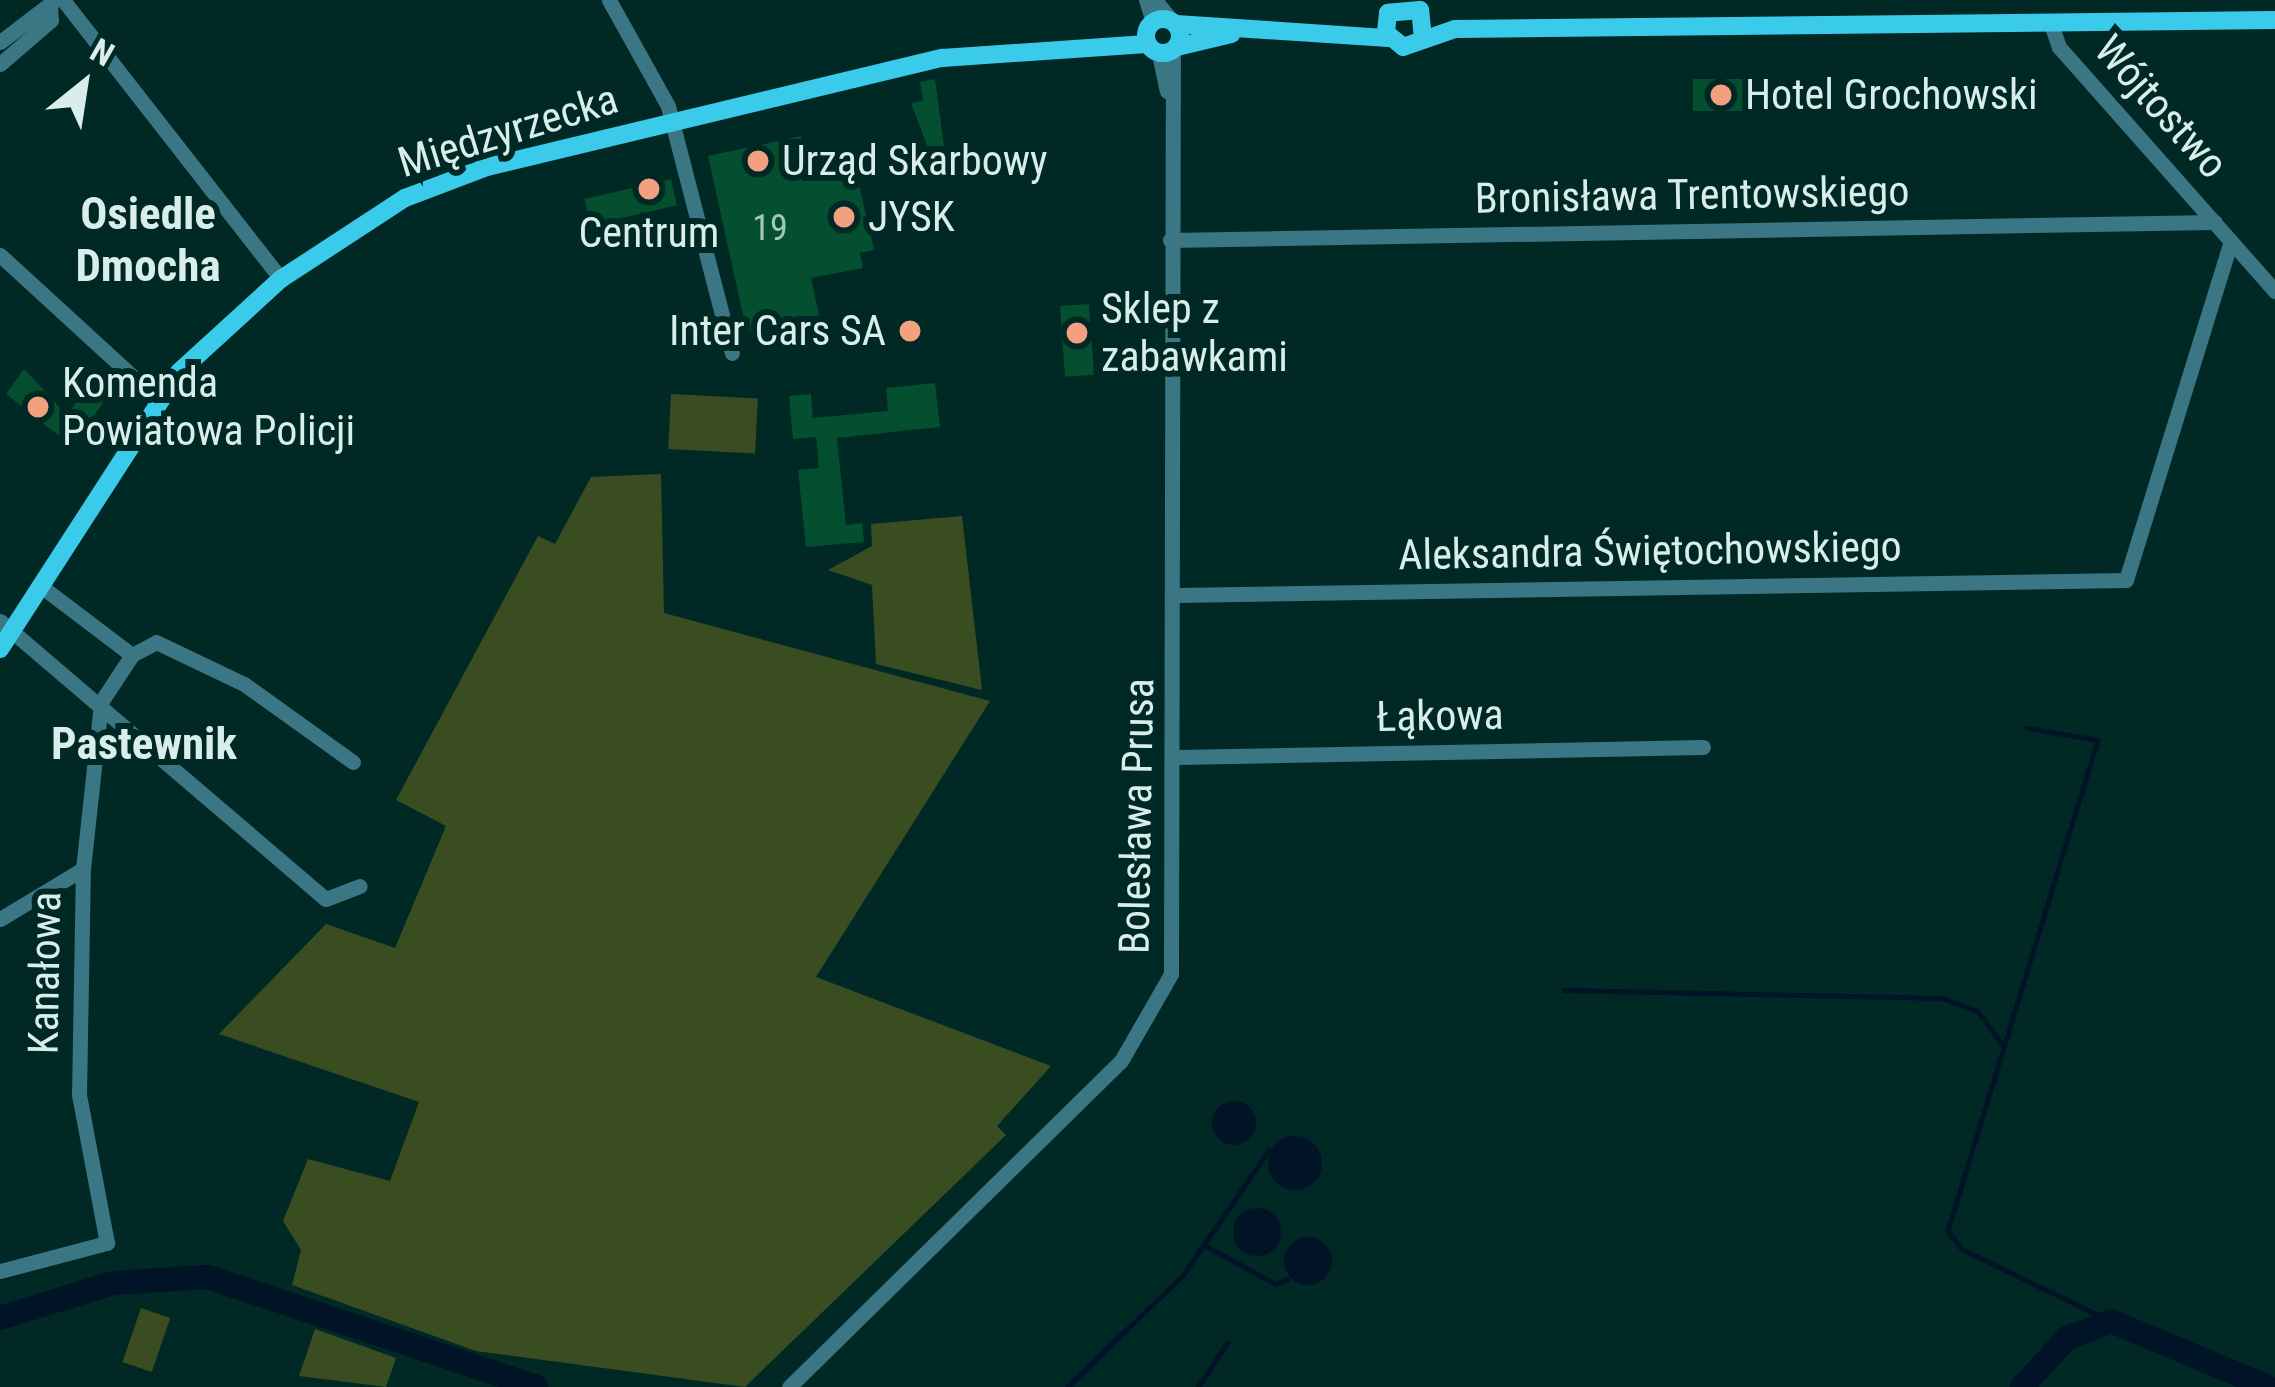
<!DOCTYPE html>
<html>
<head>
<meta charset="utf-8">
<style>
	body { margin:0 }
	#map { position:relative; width:2275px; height:1387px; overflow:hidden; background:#002825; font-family:"Roboto Condensed",sans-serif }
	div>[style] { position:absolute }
	.green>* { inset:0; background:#3a4d21; transform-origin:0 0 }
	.water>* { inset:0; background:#001327 }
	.round { border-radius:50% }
	.stream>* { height:4.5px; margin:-2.25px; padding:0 2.25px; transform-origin:2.25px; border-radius:2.25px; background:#001327 }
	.river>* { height:24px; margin:-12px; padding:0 12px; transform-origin:12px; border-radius:12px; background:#001327 }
	.building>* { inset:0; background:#034f2f; transform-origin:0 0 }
	.minor>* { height:15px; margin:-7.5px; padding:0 7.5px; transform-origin:7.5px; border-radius:7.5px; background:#3a7684 }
	.major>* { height:18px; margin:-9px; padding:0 9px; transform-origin:9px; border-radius:9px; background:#3bcbea }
	.major>.ring { margin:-9px; padding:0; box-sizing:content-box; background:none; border:18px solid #3bcbea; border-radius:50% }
	.dots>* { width:33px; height:33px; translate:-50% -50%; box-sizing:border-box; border:6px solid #002825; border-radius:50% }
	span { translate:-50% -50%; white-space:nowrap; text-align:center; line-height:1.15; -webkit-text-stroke:12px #002825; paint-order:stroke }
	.number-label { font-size:36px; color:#a4c6bc }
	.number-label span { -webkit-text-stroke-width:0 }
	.poi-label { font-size:42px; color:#d9eeeb }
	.left { translate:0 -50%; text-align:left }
	.right { translate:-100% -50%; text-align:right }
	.street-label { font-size:42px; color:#d9eeeb }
	.neighbourhood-label { font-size:45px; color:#d9eeeb; font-weight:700 }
	.north { position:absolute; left:24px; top:24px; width:120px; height:120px; -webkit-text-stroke:9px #002825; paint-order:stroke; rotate:30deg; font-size:33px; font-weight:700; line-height:48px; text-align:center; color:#d9eeeb }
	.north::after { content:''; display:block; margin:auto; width:42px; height:54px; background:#d9eeeb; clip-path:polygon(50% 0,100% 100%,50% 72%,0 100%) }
</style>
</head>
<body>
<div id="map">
	<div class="green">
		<i style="left:671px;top:394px;width:87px;height:55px;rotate:3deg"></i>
		<i style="clip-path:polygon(661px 474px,664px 613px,990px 701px,816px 977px,1051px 1066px,997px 1126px,1006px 1135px,745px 1387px,476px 1351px,292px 1285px,301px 1250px,283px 1221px,308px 1159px,390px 1181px,419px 1102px,219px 1034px,326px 924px,395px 948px,446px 826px,396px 800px,538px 536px,555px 544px,591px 477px)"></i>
		<i style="clip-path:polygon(962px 516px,982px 690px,876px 664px,872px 585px,828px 570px,872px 546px,871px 524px)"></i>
		<i style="left:141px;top:1308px;width:31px;height:57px;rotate:19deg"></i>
		<i style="clip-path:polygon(315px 1329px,396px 1358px,386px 1387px,299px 1376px)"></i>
	</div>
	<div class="water">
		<i class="round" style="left:1212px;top:1101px;width:44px;height:44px"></i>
		<i class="round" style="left:1268px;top:1136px;width:54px;height:54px"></i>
		<i class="round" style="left:1233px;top:1208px;width:48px;height:48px"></i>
		<i class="round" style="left:1284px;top:1237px;width:48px;height:48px"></i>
	</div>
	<div class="stream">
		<i style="left:2027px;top:728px;width:72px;rotate:9.6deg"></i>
		<i style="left:2098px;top:740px;width:513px;rotate:106.99deg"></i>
		<i style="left:1948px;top:1231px;width:23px;rotate:52deg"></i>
		<i style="left:1962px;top:1249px;width:165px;rotate:25.8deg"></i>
		<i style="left:1564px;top:990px;width:378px;rotate:1.2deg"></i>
		<i style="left:1942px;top:998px;width:38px;rotate:20deg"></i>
		<i style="left:1978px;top:1011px;width:42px;rotate:53.7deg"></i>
		<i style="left:1204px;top:1245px;width:82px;rotate:28.4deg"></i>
		<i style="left:1276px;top:1284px;width:12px;rotate:-24deg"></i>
		<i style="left:1067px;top:1387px;width:161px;rotate:-44deg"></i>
		<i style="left:1183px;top:1275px;width:152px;rotate:-55.5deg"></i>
		<i style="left:1198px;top:1387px;width:53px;rotate:-56.6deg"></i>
		<i style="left:2273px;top:1387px;width:5px;rotate:-68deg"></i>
	</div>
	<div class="river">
		<i style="left:0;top:1318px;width:118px;rotate:-17.2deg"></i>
		<i style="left:113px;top:1283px;width:95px;rotate:-3.6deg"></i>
		<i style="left:208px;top:1277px;width:346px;rotate:18.5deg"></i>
		<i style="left:2022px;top:1387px;width:67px;rotate:-47.4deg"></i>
		<i style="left:2067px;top:1338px;width:47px;rotate:-21.1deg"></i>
		<i style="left:2111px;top:1321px;width:170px;rotate:22.8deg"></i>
	</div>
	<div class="building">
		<i style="clip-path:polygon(935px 79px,944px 146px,928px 148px,911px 103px,923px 101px,920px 82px)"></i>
		<i style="left:1748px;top:79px;width:32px;height:55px;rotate:90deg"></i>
		<i style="clip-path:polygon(801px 136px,811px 181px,858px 180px,874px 250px,860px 253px,863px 268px,811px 278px,819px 315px,747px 333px,708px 156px)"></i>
		<i style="left:671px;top:179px;width:27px;height:89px;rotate:77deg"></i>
		<i style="left:1089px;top:304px;width:71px;height:29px;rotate:86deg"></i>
		<i style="clip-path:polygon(24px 369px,67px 415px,93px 379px,111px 392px,72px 446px,6px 394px)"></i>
		<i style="clip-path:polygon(935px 383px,940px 427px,837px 438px,846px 525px,862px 523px,864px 542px,806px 547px,798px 470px,819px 468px,816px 437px,793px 439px,789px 396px,811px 394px,813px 418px,888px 411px,886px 388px)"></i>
	</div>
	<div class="minor">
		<i style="left:63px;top:0;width:354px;rotate:52deg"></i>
		<i style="left:609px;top:0;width:121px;rotate:60.9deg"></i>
		<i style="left:668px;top:106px;width:255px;rotate:75.5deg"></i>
		<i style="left:1146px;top:0;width:23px;rotate:72deg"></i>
		<i style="left:1155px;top:0;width:27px;rotate:51deg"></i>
		<i style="left:2050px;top:21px;width:28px;rotate:71deg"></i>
		<i style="left:2059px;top:47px;width:326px;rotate:48.5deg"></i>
		<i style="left:0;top:42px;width:69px;rotate:-37.4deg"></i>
		<i style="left:1159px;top:54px;width:38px;rotate:78deg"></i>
		<i style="left:0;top:64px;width:67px;rotate:-40.8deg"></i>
		<i style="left:51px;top:20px;width:15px;rotate:-94deg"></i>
		<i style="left:1170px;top:240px;width:1045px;rotate:-0.99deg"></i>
		<i style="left:0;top:255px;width:213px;rotate:42.5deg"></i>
		<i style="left:46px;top:590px;width:108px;rotate:37.1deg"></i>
		<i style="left:1176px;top:595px;width:950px;rotate:-0.9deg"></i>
		<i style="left:2126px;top:580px;width:355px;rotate:-72.8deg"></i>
		<i style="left:0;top:621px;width:428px;rotate:40.5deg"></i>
		<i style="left:326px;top:899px;width:36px;rotate:-21deg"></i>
		<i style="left:1178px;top:757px;width:525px;rotate:-1.09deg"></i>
		<i style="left:0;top:919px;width:97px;rotate:-31.1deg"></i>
		<i style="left:0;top:1271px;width:111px;rotate:-14.7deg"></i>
		<i style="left:107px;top:1243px;width:151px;rotate:-100.7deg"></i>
		<i style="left:79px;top:1095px;width:226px;rotate:-89deg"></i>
		<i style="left:83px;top:869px;width:168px;rotate:-83.8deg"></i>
		<i style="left:101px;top:702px;width:56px;rotate:-56.6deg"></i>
		<i style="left:132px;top:655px;width:27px;rotate:-28deg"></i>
		<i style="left:156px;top:642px;width:98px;rotate:25.5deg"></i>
		<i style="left:244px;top:684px;width:134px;rotate:35.6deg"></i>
		<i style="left:789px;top:1387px;width:465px;rotate:-44.5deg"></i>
		<i style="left:1121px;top:1061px;width:100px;rotate:-60.1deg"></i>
		<i style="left:1171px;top:974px;width:923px;rotate:-89.88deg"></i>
	</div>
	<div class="major">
		<i class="ring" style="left:1146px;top:19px;width:16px;height:16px"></i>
		<i style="left:1176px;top:24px;width:213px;rotate:3.8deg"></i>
		<i style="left:1423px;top:38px;width:28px;rotate:-96deg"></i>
		<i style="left:1420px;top:10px;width:32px;rotate:175deg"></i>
		<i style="left:1388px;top:13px;width:20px;rotate:96deg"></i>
		<i style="left:1386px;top:33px;width:22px;rotate:39deg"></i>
		<i style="left:1403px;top:47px;width:55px;rotate:-19.1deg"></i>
		<i style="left:1455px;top:29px;width:820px;rotate:-0.63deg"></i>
		<i style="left:1177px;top:47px;width:56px;rotate:-13.5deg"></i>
		<i style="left:0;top:649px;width:330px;rotate:-57.1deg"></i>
		<i style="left:179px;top:372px;width:138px;rotate:-42.4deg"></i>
		<i style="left:281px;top:279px;width:148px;rotate:-33.2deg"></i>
		<i style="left:405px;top:198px;width:88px;rotate:-20.7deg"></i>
		<i style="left:487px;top:167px;width:468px;rotate:-13.5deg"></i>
		<i style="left:942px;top:58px;width:205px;rotate:-3.9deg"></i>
	</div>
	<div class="dots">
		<i style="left:1721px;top:95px;background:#f2a080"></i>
		<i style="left:758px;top:161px;background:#f2a080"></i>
		<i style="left:649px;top:189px;background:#f2a080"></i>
		<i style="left:844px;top:217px;background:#f2a080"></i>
		<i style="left:910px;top:331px;background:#f2a080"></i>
		<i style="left:1077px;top:333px;background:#f2a080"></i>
		<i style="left:38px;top:407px;background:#f2a080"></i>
	</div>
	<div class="number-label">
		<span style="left:770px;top:229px">19</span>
	</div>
	<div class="poi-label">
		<span class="left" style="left:1745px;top:95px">Hotel Grochowski</span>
		<span class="left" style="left:782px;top:161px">Urząd Skarbowy</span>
		<span class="left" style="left:868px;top:217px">JYSK</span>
		<span style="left:649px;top:233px">Centrum</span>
		<span class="left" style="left:1101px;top:333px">Sklep z<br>zabawkami</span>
		<span class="right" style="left:886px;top:331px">Inter Cars SA</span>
		<span class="left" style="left:62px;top:407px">Komenda<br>Powiatowa Policji</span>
	</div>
	<div class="street-label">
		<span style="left:2161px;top:107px;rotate:48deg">Wójtostwo</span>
		<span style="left:508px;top:131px;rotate:-17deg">Międzyrzecka</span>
		<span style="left:1692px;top:195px;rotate:-1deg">Bronisława Trentowskiego</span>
		<span style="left:1650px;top:551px;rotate:-1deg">Aleksandra Świętochowskiego</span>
		<span style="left:1440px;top:716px;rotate:-1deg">Łąkowa</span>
		<span style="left:1137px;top:816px;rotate:-89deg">Bolesława Prusa</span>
		<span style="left:45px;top:973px;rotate:-89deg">Kanałowa</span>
	</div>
	<div class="neighbourhood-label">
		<span style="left:148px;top:240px">Osiedle<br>Dmocha</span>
		<span style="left:144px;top:744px">Pastewnik</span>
	</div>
	<div class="north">N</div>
</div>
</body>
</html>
